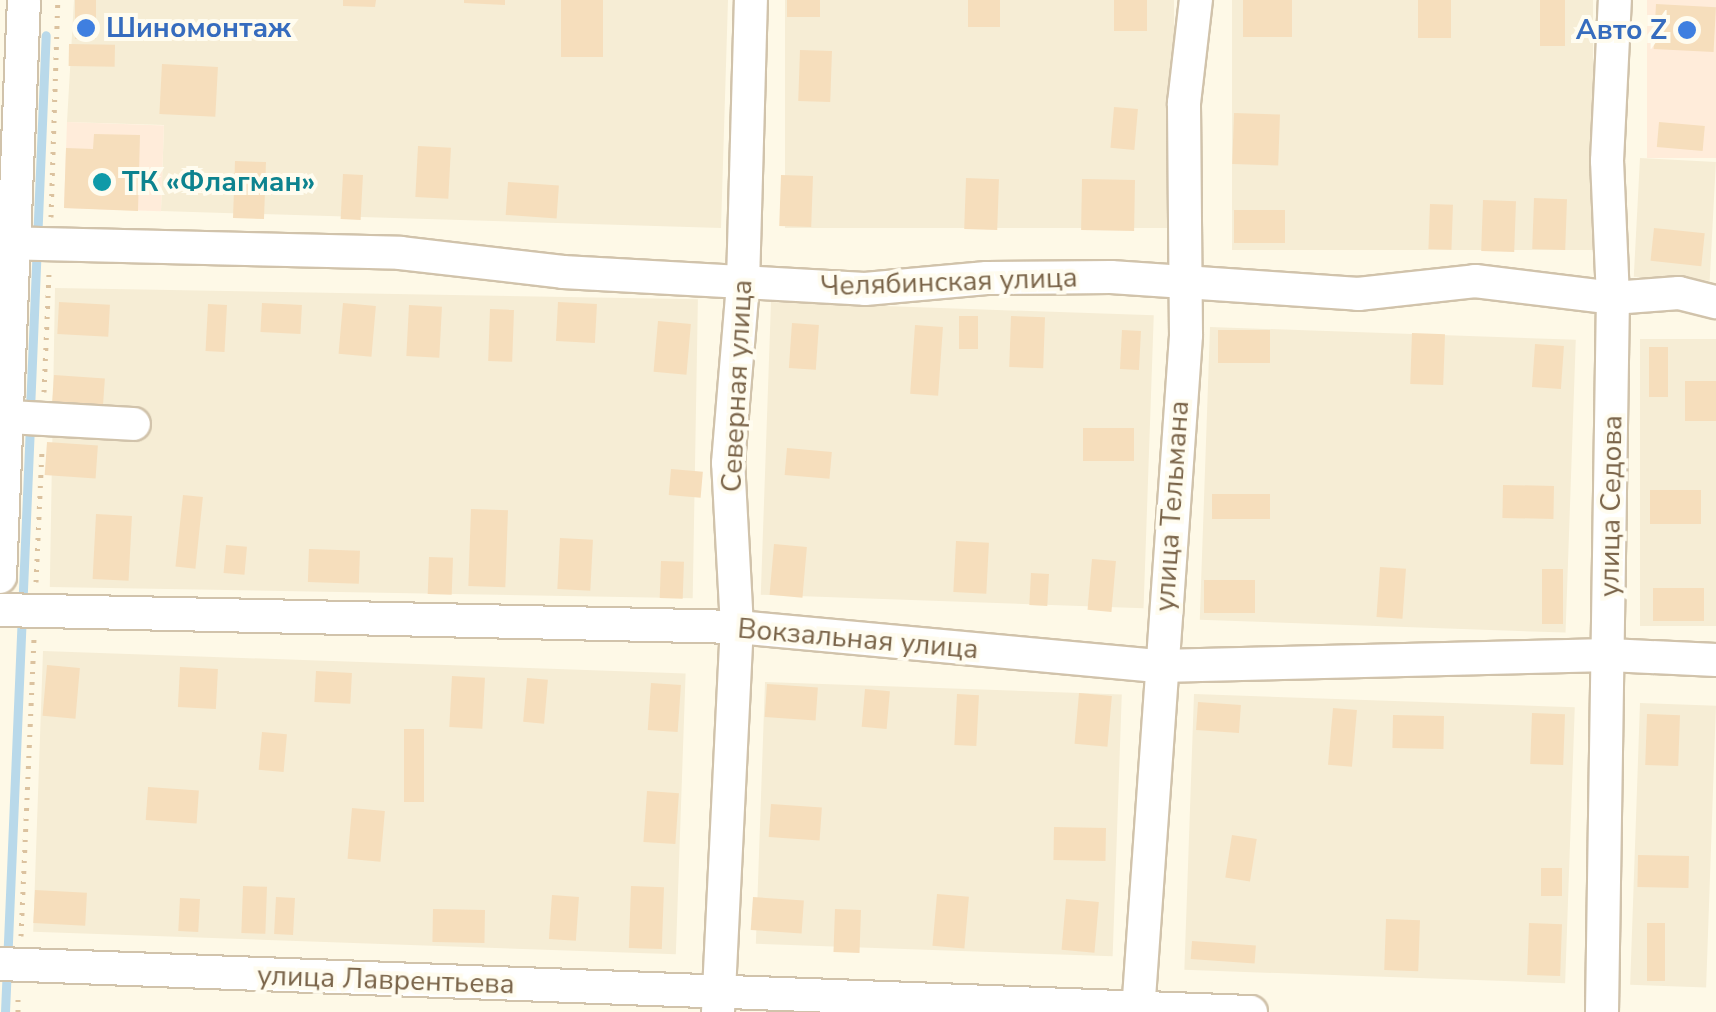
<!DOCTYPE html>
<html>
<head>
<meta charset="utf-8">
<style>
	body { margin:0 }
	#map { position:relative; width:1716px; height:1012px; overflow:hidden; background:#fef9e7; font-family:"Nunito Sans",sans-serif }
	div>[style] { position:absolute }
	.residential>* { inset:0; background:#f6edd5; transform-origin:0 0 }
	.commercial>* { inset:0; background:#ffecda; transform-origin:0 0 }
	.stream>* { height:9px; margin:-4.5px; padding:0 4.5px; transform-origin:4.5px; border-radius:4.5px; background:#b9d9ea }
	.building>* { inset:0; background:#f6debc; transform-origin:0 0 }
	.path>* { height:5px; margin-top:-2.5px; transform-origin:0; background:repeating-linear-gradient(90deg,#dbc29f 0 2.5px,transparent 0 10.5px) }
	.roads { filter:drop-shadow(2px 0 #d1c3ab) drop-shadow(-2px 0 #d1c3ab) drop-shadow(0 2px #d1c3ab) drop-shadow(0 -2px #d1c3ab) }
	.minor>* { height:32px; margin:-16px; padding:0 16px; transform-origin:16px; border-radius:16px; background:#fff }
	.dots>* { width:28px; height:28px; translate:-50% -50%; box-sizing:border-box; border:5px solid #fffcef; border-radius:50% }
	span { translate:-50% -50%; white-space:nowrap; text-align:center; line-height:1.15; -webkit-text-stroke:8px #fffcef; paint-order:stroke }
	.shop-label { font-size:28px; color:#366cbe; font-weight:700 }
	.left { translate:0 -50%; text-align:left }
	.right { translate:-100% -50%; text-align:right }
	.culture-label { font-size:28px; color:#0d838f; font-weight:700 }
	.street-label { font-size:28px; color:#7a6449 }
</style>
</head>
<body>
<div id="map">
	<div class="residential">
		<i style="clip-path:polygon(74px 0,728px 0,721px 228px,161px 211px,164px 125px,67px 122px)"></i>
		<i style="left:785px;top:0;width:389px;height:228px"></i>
		<i style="left:1232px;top:0;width:361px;height:250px"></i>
		<i style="left:1640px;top:158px;width:76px;height:119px;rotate:3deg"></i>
		<i style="left:55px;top:288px;width:643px;height:299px;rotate:1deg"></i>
		<i style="left:771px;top:302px;width:383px;height:293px;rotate:2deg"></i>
		<i style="left:1210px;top:327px;width:366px;height:293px;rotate:2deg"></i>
		<i style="left:1716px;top:339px;width:287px;height:76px;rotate:90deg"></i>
		<i style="left:43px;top:651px;width:643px;height:281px;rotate:2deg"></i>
		<i style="left:765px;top:682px;width:357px;height:262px;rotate:2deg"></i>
		<i style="left:1194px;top:694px;width:381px;height:276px;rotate:2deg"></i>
		<i style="left:1640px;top:703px;width:76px;height:282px;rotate:2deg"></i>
	</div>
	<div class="commercial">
		<i style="left:1647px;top:0;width:69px;height:158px"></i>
		<i style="left:67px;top:122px;width:97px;height:86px;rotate:2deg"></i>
	</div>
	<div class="stream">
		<i style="left:30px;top:410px;width:375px;rotate:-87.6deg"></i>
		<i style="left:5px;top:1012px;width:588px;rotate:-87.56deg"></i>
	</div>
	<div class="building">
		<i style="left:75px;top:0;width:21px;height:39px"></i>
		<i style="clip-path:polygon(343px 0,376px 0,375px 7px,343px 6px)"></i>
		<i style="clip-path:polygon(464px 0,505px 0,505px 5px,464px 3px)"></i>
		<i style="left:561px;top:0;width:42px;height:57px"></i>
		<i style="left:787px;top:0;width:33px;height:17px"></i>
		<i style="left:968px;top:0;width:32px;height:27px"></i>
		<i style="left:1114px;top:0;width:33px;height:31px"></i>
		<i style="left:1243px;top:0;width:49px;height:37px"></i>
		<i style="left:1418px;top:0;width:33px;height:38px"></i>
		<i style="left:1540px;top:0;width:25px;height:46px"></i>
		<i style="left:1656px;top:4px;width:60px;height:45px;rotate:3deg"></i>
		<i style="left:69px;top:44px;width:46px;height:22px;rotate:1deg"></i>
		<i style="left:800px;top:50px;width:32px;height:51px;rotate:2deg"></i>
		<i style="left:162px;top:64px;width:56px;height:50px;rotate:3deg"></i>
		<i style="left:1114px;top:107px;width:24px;height:41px;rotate:5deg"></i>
		<i style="left:1234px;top:113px;width:46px;height:51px;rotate:2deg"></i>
		<i style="left:1659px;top:122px;width:46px;height:25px;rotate:5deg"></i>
		<i style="clip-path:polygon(94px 134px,140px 135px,138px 211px,64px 208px,66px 148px,93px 149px)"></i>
		<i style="left:418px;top:146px;width:33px;height:51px;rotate:3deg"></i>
		<i style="left:235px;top:161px;width:31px;height:57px;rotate:2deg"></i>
		<i style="left:343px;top:174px;width:20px;height:45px;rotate:3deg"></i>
		<i style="left:781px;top:175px;width:32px;height:51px;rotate:2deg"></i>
		<i style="left:966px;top:178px;width:33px;height:51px;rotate:2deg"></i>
		<i style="left:1082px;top:179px;width:53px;height:51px;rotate:1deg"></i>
		<i style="left:508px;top:182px;width:51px;height:33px;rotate:4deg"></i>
		<i style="left:1534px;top:198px;width:33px;height:51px;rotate:2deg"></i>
		<i style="left:1483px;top:200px;width:33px;height:51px;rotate:2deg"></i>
		<i style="left:1430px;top:204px;width:23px;height:45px;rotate:2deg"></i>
		<i style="left:1234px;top:210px;width:51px;height:33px"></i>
		<i style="left:1654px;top:228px;width:51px;height:33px;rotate:6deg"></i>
		<i style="left:59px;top:302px;width:51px;height:32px;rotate:3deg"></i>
		<i style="left:558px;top:302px;width:39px;height:39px;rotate:3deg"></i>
		<i style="left:262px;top:303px;width:40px;height:29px;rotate:3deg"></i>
		<i style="left:343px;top:303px;width:33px;height:51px;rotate:5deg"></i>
		<i style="left:208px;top:304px;width:19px;height:47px;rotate:3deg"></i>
		<i style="left:409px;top:305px;width:33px;height:51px;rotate:3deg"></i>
		<i style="left:490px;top:309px;width:24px;height:52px;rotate:2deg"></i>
		<i style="left:959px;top:316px;width:19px;height:33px"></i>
		<i style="left:1011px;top:316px;width:34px;height:51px;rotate:2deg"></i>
		<i style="left:658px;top:321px;width:33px;height:51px;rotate:5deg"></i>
		<i style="left:792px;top:323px;width:27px;height:45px;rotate:4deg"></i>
		<i style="left:915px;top:325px;width:28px;height:69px;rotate:4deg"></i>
		<i style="left:1122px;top:330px;width:19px;height:39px;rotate:3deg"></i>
		<i style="left:1218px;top:330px;width:52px;height:33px"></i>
		<i style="left:1412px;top:333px;width:33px;height:51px;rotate:2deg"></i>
		<i style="left:1535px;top:344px;width:29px;height:43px;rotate:4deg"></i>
		<i style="left:1649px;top:347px;width:19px;height:50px"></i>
		<i style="left:54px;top:375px;width:51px;height:33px;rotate:4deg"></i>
		<i style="left:1716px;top:381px;width:40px;height:31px;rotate:90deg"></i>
		<i style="left:1083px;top:428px;width:51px;height:33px"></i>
		<i style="left:47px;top:442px;width:51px;height:33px;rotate:4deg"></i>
		<i style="left:787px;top:448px;width:45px;height:27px;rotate:5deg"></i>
		<i style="left:671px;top:469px;width:32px;height:26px;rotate:5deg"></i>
		<i style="left:1503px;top:485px;width:51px;height:33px;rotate:1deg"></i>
		<i style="left:1701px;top:490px;width:34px;height:51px;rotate:90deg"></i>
		<i style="left:1212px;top:494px;width:58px;height:25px"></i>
		<i style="left:183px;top:495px;width:20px;height:72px;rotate:6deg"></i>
		<i style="left:471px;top:509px;width:37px;height:77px;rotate:2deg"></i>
		<i style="left:96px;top:514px;width:36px;height:65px;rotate:3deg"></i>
		<i style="left:560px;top:538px;width:33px;height:51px;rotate:3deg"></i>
		<i style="left:956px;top:541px;width:33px;height:51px;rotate:3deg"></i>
		<i style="left:774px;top:544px;width:33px;height:51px;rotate:5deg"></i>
		<i style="left:226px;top:545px;width:21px;height:28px;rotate:5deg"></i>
		<i style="left:309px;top:549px;width:51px;height:33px;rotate:2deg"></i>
		<i style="left:429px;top:557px;width:24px;height:37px;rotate:2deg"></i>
		<i style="left:1092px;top:559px;width:24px;height:51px;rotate:5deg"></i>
		<i style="left:661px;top:561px;width:23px;height:37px;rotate:2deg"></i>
		<i style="left:1380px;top:567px;width:26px;height:50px;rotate:4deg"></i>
		<i style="left:1542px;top:569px;width:21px;height:55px"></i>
		<i style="left:1031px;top:573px;width:18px;height:32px;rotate:3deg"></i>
		<i style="left:1204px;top:580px;width:51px;height:33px"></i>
		<i style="left:1653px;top:588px;width:51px;height:33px"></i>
		<i style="left:47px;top:665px;width:33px;height:51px;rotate:5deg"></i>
		<i style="left:180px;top:667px;width:38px;height:40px;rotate:3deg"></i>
		<i style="left:316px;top:671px;width:36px;height:31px;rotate:3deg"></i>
		<i style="left:452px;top:676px;width:33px;height:51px;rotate:3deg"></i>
		<i style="left:527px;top:678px;width:21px;height:44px;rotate:5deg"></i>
		<i style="left:651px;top:683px;width:30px;height:47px;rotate:4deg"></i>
		<i style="left:767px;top:684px;width:51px;height:33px;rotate:4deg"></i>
		<i style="left:865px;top:689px;width:25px;height:38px;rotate:5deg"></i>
		<i style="left:1079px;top:693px;width:33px;height:51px;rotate:5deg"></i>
		<i style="left:957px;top:694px;width:22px;height:51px;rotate:3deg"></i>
		<i style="left:1198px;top:702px;width:43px;height:28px;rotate:4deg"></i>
		<i style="left:1333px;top:708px;width:24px;height:57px;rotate:5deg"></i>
		<i style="left:1532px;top:713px;width:33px;height:51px;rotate:2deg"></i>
		<i style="left:1647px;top:714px;width:33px;height:51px;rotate:2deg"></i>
		<i style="left:1393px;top:715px;width:51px;height:33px;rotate:1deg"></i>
		<i style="left:404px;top:729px;width:20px;height:73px"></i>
		<i style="left:262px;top:732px;width:25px;height:38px;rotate:5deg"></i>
		<i style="left:148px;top:787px;width:51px;height:33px;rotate:4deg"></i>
		<i style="left:647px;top:791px;width:32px;height:51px;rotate:4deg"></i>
		<i style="left:771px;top:804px;width:51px;height:33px;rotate:4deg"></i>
		<i style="left:352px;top:808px;width:33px;height:51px;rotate:5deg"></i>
		<i style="left:1054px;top:827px;width:52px;height:33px;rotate:1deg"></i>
		<i style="left:1232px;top:835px;width:25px;height:43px;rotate:9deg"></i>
		<i style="left:1638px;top:855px;width:51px;height:32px;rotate:1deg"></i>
		<i style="left:1541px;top:868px;width:21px;height:28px"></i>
		<i style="left:243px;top:886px;width:24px;height:47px;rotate:2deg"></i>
		<i style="left:631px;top:886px;width:33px;height:62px;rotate:2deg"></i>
		<i style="left:35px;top:890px;width:52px;height:33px;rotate:3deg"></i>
		<i style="left:937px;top:894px;width:32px;height:52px;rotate:5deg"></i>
		<i style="left:552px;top:895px;width:27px;height:44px;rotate:4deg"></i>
		<i style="left:276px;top:897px;width:19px;height:37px;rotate:3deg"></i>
		<i style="left:753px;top:897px;width:51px;height:33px;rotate:4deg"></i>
		<i style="left:180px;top:898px;width:20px;height:33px;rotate:3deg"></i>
		<i style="left:1066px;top:899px;width:33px;height:51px;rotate:5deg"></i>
		<i style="left:433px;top:909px;width:52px;height:33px;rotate:1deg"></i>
		<i style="left:835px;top:909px;width:26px;height:43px;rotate:2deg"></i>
		<i style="left:1386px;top:919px;width:34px;height:51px;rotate:2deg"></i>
		<i style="left:1529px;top:923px;width:33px;height:52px;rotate:2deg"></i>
		<i style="left:1647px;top:923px;width:18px;height:58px"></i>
		<i style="left:1192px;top:941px;width:64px;height:18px;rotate:4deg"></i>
	</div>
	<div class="path">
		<i style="left:51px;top:217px;width:217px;rotate:-88.2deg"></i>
		<i style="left:44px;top:392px;width:119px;rotate:-87.6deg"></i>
		<i style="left:36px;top:582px;width:134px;rotate:-87.4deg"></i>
		<i style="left:21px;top:936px;width:298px;rotate:-87.5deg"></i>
		<i style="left:18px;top:1012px;width:20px;rotate:-90deg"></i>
	</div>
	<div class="roads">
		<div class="minor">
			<i style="left:0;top:243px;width:400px;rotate:1.4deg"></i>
			<i style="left:400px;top:253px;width:164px;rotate:6.6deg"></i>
			<i style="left:563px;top:272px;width:302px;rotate:3.2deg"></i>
			<i style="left:865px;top:289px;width:122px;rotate:-5.2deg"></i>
			<i style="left:987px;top:278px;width:124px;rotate:-0.5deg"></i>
			<i style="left:1111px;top:277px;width:248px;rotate:3.9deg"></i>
			<i style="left:1358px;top:294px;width:118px;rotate:-6.3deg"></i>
			<i style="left:1475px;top:281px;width:139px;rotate:7deg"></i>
			<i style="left:1613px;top:298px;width:66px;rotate:-4.3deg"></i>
			<i style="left:1679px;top:293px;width:38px;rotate:14deg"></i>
			<i style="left:9px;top:417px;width:125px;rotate:3.2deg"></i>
			<i style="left:0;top:577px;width:577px;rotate:-87.62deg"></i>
			<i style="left:0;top:610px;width:737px;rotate:1.32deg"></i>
			<i style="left:737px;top:627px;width:425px;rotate:5.3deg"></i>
			<i style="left:1160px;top:666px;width:449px;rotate:-1.4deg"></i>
			<i style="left:1609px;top:655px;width:107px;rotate:2.7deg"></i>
			<i style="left:0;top:964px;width:1252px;rotate:2.2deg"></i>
			<i style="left:718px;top:1012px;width:385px;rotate:-87.2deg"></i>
			<i style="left:737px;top:627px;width:164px;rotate:-93.1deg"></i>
			<i style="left:728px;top:463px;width:181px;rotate:-85.2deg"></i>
			<i style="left:743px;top:283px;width:283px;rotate:-88.4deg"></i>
			<i style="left:1138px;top:1012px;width:679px;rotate:-85.94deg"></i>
			<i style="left:1186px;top:335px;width:232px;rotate:-90.5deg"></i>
			<i style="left:1184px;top:103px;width:104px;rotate:-83.4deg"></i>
			<i style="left:1602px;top:1012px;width:714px;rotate:-89.12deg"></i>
			<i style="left:1613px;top:298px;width:137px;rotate:-92.5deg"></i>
			<i style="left:1607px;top:161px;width:161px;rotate:-87.2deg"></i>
		</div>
	</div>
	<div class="dots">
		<i style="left:86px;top:28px;background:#3f7fe0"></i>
		<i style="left:1687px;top:30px;background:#3f7fe0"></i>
		<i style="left:102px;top:182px;background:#0f9aa8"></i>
	</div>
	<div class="shop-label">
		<span class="left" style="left:106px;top:28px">Шиномонтаж</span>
		<span class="right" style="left:1667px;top:30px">Авто Z</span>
	</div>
	<div class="culture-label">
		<span class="left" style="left:122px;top:182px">ТК «Флагман»</span>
	</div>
	<div class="street-label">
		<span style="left:949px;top:282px;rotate:-2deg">Челябинская улица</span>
		<span style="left:737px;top:386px;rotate:-87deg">Северная улица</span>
		<span style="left:1172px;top:506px;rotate:-86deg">улица Тельмана</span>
		<span style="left:1611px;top:506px;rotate:-89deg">улица Седова</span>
		<span style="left:858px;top:639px;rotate:5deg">Вокзальная улица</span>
		<span style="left:386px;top:980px;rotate:2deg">улица Лаврентьева</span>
	</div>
</div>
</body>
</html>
